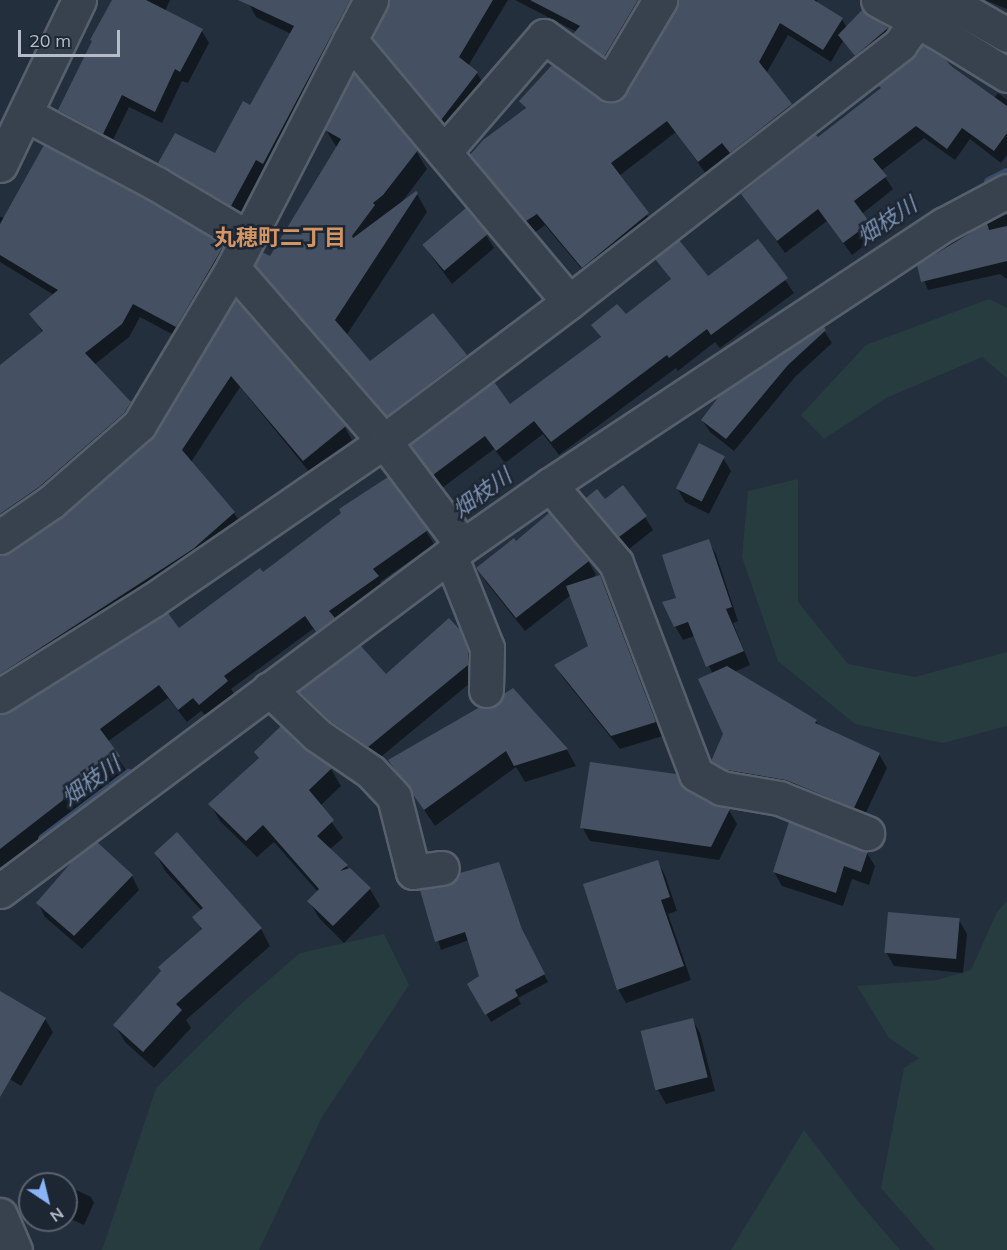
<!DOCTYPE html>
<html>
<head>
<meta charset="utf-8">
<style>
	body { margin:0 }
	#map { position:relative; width:1007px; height:1250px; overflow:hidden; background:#242f3e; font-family:Mulish,"Noto Sans JP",sans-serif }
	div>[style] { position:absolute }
	.green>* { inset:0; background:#263c3f }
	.shadow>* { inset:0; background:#0007 }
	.stream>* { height:10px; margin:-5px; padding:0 5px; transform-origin:5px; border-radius:5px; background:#394c67 }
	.building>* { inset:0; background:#455162; transform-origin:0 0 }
	.roads { filter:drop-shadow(2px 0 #565f6c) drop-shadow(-2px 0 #565f6c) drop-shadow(0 2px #565f6c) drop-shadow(0 -2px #565f6c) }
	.minor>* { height:33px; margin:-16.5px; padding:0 16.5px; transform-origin:16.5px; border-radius:16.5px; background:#38414e }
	span { translate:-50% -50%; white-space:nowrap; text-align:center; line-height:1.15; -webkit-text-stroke:5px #1d2633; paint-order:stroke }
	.water-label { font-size:22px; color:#7c92b1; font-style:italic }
	.neighbourhood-label { font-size:22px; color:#d59563; font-weight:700 }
	.north { position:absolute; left:18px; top:1172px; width:60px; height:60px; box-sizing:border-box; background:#1d2633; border:2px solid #59626f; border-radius:50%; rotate:145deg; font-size:16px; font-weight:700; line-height:24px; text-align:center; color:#b4bcc9 }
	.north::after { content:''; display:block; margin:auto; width:21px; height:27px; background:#8ab4f8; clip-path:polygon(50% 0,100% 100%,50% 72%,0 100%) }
	.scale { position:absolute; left:18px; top:30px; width:102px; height:27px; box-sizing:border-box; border:3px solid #b4bcc9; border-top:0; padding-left:8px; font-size:18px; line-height:21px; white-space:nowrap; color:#b4bcc9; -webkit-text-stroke:4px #1d2633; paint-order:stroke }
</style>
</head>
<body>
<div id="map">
	<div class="green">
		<i style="clip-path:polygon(989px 299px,1007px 308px,1007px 378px,982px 357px,886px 398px,824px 439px,801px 415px,866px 345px)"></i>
		<i style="clip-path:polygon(798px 479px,798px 602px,848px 664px,915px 677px,1007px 652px,1007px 726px,943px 743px,855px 724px,778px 661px,742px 557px,748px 491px)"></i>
		<i style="clip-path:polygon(1007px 901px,1007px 1250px,935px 1250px,881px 1188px,904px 1068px,919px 1058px,889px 1038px,857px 986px,937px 980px,971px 970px,997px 912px)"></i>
		<i style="clip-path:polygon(384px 934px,409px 985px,322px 1117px,259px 1250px,102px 1250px,156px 1088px,241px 1004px,300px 953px)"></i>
		<i style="clip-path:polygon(804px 1130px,858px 1201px,900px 1250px,731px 1250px)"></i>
	</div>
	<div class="shadow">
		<i style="clip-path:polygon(114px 0,170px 0,165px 11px,202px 31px,209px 43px,188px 83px,182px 81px,162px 123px,129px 107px,110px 146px,68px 123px,60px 110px)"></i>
		<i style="clip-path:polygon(251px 0,365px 0,270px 176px,263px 172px,239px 218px,167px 176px,160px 163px,216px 155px,251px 107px,291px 34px,256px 17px,249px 4px)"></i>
		<i style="clip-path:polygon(391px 0,508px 0,468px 66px,477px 73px,484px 85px,449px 131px,382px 51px,374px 38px)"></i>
		<i style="clip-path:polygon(515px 0,655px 0,612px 68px,582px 47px,575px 34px,577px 32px)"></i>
		<i style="clip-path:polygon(680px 0,817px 0,817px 3px,842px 19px,847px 28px,862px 12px,887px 29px,891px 36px,859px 61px,843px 41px,831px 62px,788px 35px,766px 74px,798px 118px,738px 165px,730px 155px,706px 174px,676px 132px,619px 176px,655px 226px,590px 279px,545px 225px,534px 233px,479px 168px,472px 155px,526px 110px,521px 101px,598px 101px,609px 104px,620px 102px,627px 95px,677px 10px)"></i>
		<i style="clip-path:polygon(1007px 0,1007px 9px,985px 0)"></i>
		<i style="clip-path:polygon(950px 67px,994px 98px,998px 93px,1007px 100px,1007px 155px,1001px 163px,970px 139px,955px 160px,924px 138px,881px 171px,893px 189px,862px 214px,877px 236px,852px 255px,827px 221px,785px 253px,743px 194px,818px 139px)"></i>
		<i style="clip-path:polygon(326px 130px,416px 151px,427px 169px,401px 203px,417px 194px,427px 212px,346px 336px,369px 363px,433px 315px,476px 374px,398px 432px,268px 283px,257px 265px,270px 258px,337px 148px)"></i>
		<i style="clip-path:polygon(1005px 215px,1007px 215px,1007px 279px,1000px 274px,928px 290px,918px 266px,955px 241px)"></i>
		<i style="clip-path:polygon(0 217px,222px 246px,230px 260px,183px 340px,140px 317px,129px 337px,94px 365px,130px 403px,138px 416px,0 533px,0 367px,43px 333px,31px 314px,54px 295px,0 262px)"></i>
		<i style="clip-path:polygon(486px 235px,494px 248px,452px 284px,424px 246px)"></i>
		<i style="clip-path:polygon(758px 241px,794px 293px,720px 348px,715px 342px,678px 371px,676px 368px,559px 455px,543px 434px,505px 463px,494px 449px,442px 488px,420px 459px,412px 445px,510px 406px,601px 338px,593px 325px,626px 316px,672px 281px,657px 259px,708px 278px)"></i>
		<i style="clip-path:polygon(236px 302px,344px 426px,352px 440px,311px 474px,240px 387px,191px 462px,234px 513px,242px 526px,0 692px,0 557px,11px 554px,64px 517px,153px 440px)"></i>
		<i style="clip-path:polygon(823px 329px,832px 343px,795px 377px,734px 451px,710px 432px,702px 420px)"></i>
		<i style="clip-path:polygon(723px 458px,731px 471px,709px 514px,685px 502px,677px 488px)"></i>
		<i style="clip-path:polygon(587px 498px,605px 501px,645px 517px,653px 530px,628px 550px,595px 512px)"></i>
		<i style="clip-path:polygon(426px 531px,434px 544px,380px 582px,385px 590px,325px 644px,313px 629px,231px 689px,235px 695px,207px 717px,201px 711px,187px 722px,168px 698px,107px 742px,126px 770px,0 870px,0 716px,178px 630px,262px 574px)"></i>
		<i style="clip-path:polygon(708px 541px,716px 554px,738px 621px,733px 623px,750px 665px,734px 672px,816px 721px,819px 726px,879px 754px,887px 768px,862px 821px,720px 772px,712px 758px,725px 734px,713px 674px,694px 636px,683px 640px,675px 626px,678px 599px)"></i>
		<i style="clip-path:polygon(516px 543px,588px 561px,596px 575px,591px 579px,600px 577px,608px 590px,663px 736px,620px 749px,564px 679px,556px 666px,590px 647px,571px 595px,525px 631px,486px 582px,478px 569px)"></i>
		<i style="clip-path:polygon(458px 631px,475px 667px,475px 679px,377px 760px,338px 734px,308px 705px,301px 692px,386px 676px)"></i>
		<i style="clip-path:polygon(513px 690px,567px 750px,576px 766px,525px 782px,516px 767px,435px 826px,390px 760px,496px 708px)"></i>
		<i style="clip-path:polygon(303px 750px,331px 769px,341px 786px,320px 806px,343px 838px,329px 850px,370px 889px,380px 906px,344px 943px,319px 918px,309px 901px,318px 892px,274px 842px,257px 857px,220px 821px,210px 804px)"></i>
		<i style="clip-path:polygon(686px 791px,712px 806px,729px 810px,737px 824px,719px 860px,590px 841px,582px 827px)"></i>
		<i style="clip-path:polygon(867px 853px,875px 866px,869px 885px,852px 879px,843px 906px,782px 886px,774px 872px)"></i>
		<i style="clip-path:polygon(156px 854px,261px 929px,270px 946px,186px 1020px,191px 1028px,154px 1068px,125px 1042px,115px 1025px,202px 931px,194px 917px,202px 911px,165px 871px)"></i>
		<i style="clip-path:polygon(657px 861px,665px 875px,677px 911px,668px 914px,691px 980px,626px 1003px,618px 989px)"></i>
		<i style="clip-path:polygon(498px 864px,526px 939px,548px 982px,518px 998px,521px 1004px,491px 1022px,469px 984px,481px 977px,469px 940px,441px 950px,422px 891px,446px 888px)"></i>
		<i style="clip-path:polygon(132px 876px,139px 890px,82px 949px,45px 917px,38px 903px)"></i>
		<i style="clip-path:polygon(959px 920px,967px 934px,963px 973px,894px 966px,886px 952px)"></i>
		<i style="clip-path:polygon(0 993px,45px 1019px,53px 1032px,21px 1086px,0 1073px)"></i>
		<i style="clip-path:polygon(692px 1019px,700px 1033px,715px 1091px,666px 1104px,658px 1090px)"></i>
		<i style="clip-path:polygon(66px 1185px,91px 1197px,94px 1203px,84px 1225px,66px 1217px)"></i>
	</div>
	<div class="stream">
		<i style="left:989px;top:182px;width:20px;rotate:-27deg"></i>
		<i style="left:43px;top:839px;width:108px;rotate:-37.1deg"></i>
	</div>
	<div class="building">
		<i style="clip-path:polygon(112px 0,146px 0,203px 29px,180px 72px,175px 69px,155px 112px,122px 95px,103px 134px,58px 110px,92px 41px,90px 40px)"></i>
		<i style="clip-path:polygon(238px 0,350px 0,263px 164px,256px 160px,231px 206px,158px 163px,175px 133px,215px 153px,243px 101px,250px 105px,294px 26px)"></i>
		<i style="clip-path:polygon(390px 0,493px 0,459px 57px,478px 72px,441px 120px,372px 38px)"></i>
		<i style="clip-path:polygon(530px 0,638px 0,604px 57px,573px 34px,580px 26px)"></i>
		<i style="clip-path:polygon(679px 0,814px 0,843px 18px,823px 50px,780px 23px,759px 62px,792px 104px,730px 153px,722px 143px,698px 162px,667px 121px,611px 163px,649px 213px,582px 268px,537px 214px,526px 221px,470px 155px,483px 140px,526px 108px,519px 101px,552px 65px,599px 99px,609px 103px,619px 100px,626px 94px,676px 10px)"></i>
		<i style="clip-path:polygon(862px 10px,888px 28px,855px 56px,838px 35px)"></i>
		<i style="clip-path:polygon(922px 45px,945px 59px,951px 66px,1007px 106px,1007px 133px,994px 151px,962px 128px,947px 149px,916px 126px,873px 159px,887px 176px,854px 201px,870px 223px,843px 243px,818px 209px,777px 241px,741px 194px,815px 134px,818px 137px,881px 88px,878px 85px,912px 59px)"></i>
		<i style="clip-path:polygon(354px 74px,418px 150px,383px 195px,373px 203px,375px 205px,352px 236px,353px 238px,416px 191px,418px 193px,335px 320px,370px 361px,433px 313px,467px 355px,387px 416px,255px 265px,262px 252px,270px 256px,341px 139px,325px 130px)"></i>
		<i style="clip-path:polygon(44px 145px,148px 200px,224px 245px,176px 327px,133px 304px,122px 324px,85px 353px,131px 402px,124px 413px,39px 487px,0 514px,0 365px,43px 331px,29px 314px,58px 290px,0 255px,0 224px)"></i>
		<i style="left:466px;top:208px;width:34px;height:57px;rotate:50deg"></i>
		<i style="clip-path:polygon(987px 223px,989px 230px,1007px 226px,1007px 261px,921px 282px,917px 265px)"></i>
		<i style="clip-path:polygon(758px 239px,788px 278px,711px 335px,707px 329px,669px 358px,667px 355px,551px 442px,534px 421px,496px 451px,485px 436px,433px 475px,410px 445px,490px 385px,495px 383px,510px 404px,601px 337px,591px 325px,617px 304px,626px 314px,671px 279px,655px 259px,679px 240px,708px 276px)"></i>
		<i style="clip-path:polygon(236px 300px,346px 426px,303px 461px,231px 376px,182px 450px,235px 512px,193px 549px,0 674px,0 555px,11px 552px,62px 517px,152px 439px)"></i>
		<i style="clip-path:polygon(824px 327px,826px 330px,788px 365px,726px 439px,701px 420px,720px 395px)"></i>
		<i style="left:699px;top:443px;width:29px;height:51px;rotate:27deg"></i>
		<i style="clip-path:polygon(388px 477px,428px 530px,373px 569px,379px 576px,329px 611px,335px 618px,316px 632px,305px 616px,224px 676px,228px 681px,199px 705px,193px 698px,178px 710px,159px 685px,100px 729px,120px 756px,0 849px,0 715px,10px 712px,168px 613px,179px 628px,260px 568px,263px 572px,341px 513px,339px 509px)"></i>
		<i style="clip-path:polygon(623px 485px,647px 516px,619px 537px,586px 498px,597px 489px,605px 499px)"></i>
		<i style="clip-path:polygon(549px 513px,589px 561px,516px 618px,476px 568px,514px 538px,516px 541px)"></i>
		<i style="clip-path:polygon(709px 539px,732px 607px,726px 609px,744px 651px,706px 667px,688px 622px,674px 627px,662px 602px,676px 598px,662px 555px)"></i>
		<i style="clip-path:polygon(600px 575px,656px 722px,611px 736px,554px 665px,588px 646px,566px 586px)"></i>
		<i style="clip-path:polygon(449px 618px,460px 630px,468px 651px,468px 665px,368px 747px,329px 720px,299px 691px,360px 645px,386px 674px)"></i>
		<i style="clip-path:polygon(727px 666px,817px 720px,815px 723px,880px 753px,854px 808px,786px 780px,727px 770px,711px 761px,723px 734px,698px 679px)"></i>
		<i style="clip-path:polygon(513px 688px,568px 749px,514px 766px,506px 751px,424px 810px,388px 760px,480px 707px,495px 706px,504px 694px)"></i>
		<i style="clip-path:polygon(281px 726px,304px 749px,332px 768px,309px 790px,334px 820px,317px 836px,348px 865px,340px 871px,350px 868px,371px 888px,333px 926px,307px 901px,319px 889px,263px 825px,246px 841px,208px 804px,259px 758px,254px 752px)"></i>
		<i style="clip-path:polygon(590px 762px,676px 774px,687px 790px,712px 805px,730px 809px,711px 847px,580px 828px)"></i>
		<i style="clip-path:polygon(789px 822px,868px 851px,861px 872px,844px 866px,836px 893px,773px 872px)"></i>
		<i style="clip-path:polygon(177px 832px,262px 928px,176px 1004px,182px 1010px,143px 1052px,113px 1025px,161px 971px,158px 967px,202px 929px,192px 917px,203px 908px,154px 853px)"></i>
		<i style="clip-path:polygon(97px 842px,133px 875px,74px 936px,36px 903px,76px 857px)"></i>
		<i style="clip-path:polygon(658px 860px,670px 897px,661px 900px,684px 966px,617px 990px,583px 884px)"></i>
		<i style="clip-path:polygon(499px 862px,522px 929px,545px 974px,515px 990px,518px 996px,485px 1015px,467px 984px,479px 976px,465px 932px,435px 942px,420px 890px,445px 886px,454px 882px,460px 873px)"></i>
		<i style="left:888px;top:912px;width:72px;height:41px;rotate:5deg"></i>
		<i style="clip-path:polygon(0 991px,46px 1018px,0 1097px)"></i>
		<i style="left:693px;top:1018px;width:61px;height:54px;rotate:76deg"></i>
	</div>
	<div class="roads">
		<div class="minor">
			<i style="left:371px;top:0;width:45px;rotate:117.7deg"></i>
			<i style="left:350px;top:40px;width:341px;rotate:50.1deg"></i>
			<i style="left:878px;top:0;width:69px;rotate:28.4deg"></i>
			<i style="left:939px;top:33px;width:80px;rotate:31.7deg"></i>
			<i style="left:946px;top:0;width:70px;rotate:29.8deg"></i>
			<i style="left:350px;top:40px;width:256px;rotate:117.2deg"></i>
			<i style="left:233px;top:268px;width:230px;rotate:48.9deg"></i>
			<i style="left:384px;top:441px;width:131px;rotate:53deg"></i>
			<i style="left:25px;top:114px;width:149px;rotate:27.9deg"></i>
			<i style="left:157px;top:184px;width:106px;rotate:30.7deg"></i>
			<i style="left:444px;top:152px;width:153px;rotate:-49.2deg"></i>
			<i style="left:544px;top:36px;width:82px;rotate:36deg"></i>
			<i style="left:610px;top:84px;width:98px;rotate:-59.2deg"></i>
			<i style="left:0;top:165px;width:183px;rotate:-64.4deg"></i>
			<i style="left:550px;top:485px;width:102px;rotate:49.8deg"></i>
			<i style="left:616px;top:563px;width:226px;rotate:69.2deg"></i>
			<i style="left:696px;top:774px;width:29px;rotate:29deg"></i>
			<i style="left:721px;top:788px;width:59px;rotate:9.8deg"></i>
			<i style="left:779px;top:798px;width:95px;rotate:21.7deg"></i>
			<i style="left:0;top:537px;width:62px;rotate:-34.5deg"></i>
			<i style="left:51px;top:502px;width:117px;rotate:-41.2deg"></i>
			<i style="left:139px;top:425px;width:183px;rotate:-59.1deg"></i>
			<i style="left:450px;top:555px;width:100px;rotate:68.3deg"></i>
			<i style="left:487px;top:648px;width:42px;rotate:91.4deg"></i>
			<i style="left:269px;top:689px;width:66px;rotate:43.8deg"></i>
			<i style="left:317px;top:735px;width:65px;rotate:34.4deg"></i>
			<i style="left:371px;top:772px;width:34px;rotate:47deg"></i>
			<i style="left:394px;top:797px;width:77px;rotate:75.8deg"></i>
			<i style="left:413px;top:872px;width:29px;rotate:-8deg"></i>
			<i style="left:0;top:696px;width:181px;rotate:-32.1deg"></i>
			<i style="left:153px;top:600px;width:280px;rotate:-34.5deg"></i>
			<i style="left:384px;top:441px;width:231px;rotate:-36.9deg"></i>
			<i style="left:569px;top:302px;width:420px;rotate:-37.9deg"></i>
			<i style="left:900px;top:44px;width:54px;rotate:-54deg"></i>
			<i style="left:0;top:891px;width:562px;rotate:-36.75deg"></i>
			<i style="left:450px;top:555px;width:122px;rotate:-35deg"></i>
			<i style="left:550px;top:485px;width:473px;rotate:-33.5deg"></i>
			<i style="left:945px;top:224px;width:70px;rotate:-28deg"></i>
			<i style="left:0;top:1215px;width:38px;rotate:67deg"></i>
		</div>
	</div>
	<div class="water-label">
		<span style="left:887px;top:221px;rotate:-34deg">畑枝川</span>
		<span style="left:482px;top:493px;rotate:-36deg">畑枝川</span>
		<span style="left:91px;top:781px;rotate:-36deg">畑枝川</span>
	</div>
	<div class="neighbourhood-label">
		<span style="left:280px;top:238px">丸穂町二丁目</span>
	</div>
	<div class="north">N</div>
	<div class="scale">20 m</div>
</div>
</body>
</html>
